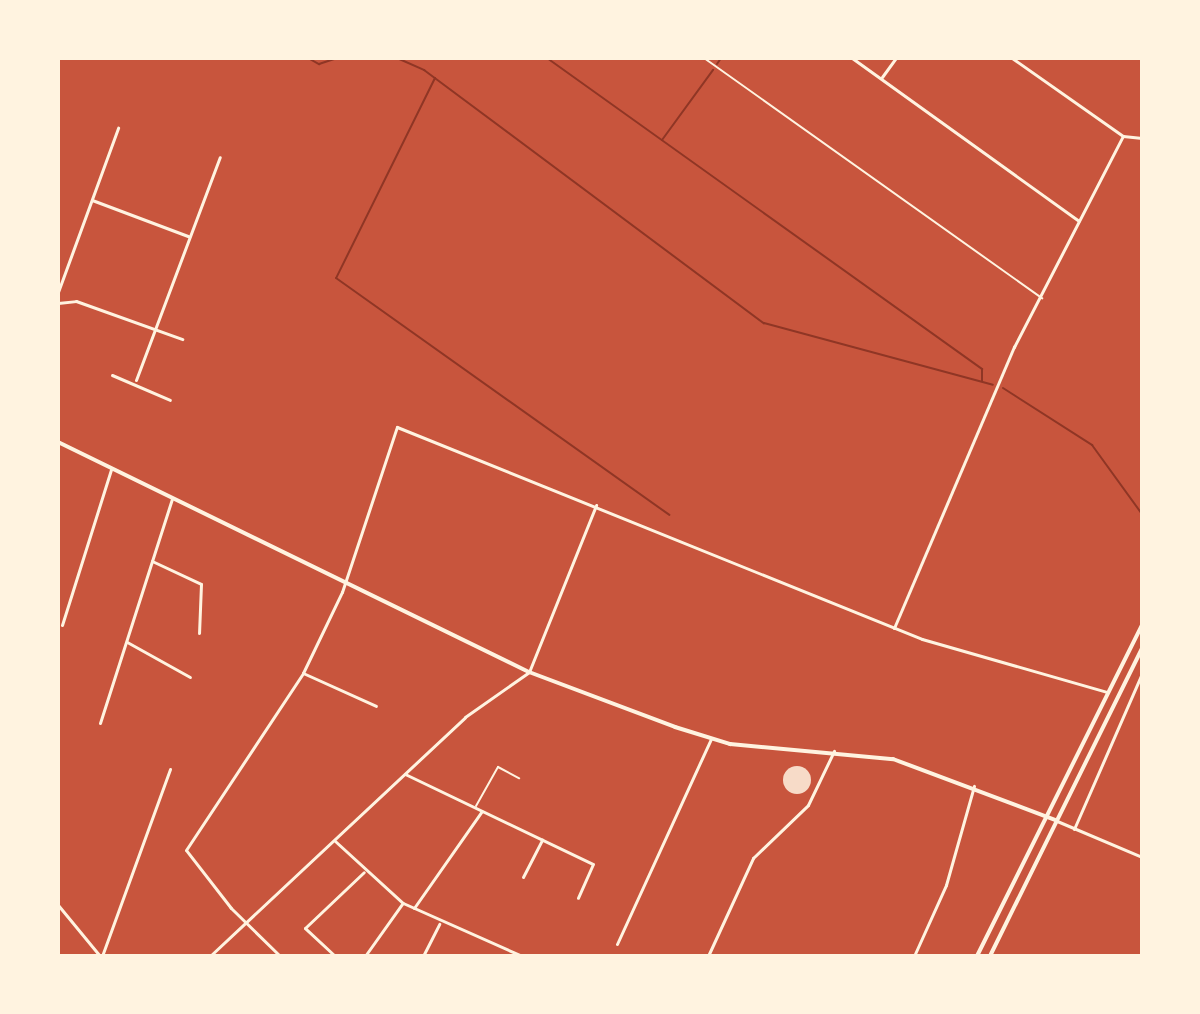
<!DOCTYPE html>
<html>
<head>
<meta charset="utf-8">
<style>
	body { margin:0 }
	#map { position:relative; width:1200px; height:1014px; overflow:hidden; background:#c8553d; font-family:Literata,serif }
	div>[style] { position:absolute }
	.stream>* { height:2px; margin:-1px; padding:0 1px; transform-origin:1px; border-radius:1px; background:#8f3625 }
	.building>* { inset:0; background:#f7dbc8 }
	.round { border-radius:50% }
	.service>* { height:2px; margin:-1px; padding:0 1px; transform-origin:1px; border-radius:1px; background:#fff3e0 }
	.minor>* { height:3px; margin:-1.5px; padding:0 1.5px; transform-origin:1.5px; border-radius:1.5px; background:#fff3e0 }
	.tertiary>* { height:4px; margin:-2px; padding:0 2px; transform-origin:2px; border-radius:2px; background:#fff3e0 }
	.secondary>* { height:4px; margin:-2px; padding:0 2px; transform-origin:2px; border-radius:2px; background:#fff3e0 }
	.rail>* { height:2px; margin:-1px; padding:0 1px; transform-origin:1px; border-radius:1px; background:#e9b49f }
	span { translate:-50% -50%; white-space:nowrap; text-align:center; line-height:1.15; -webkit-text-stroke:7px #fff3e0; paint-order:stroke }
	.frame { position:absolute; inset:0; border:60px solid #fff3e0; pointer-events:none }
</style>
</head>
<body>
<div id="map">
	<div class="stream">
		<i style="left:308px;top:58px;width:13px;rotate:29deg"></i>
		<i style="left:319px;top:64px;width:20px;rotate:-18deg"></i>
		<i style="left:397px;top:58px;width:30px;rotate:24deg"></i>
		<i style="left:424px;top:70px;width:424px;rotate:36.7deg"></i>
		<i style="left:764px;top:323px;width:237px;rotate:15.1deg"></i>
		<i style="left:547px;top:58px;width:535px;rotate:35.56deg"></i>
		<i style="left:982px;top:369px;width:12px;rotate:90deg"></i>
		<i style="left:717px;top:64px;width:7px;rotate:-56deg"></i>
		<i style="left:435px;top:78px;width:223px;rotate:116.3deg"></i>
		<i style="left:336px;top:278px;width:409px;rotate:35.4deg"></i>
		<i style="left:662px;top:140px;width:87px;rotate:-53.9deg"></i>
		<i style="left:1003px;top:388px;width:106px;rotate:32.6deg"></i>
		<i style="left:1092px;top:445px;width:85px;rotate:54.1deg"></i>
	</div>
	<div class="building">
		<i class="round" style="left:783px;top:766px;width:28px;height:28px"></i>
	</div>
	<div class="service">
		<i style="left:704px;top:58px;width:415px;rotate:35.4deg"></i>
		<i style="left:476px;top:806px;width:45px;rotate:-60.6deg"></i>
		<i style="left:498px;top:767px;width:24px;rotate:28deg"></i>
	</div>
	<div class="minor">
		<i style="left:852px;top:58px;width:279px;rotate:35.7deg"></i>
		<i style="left:1012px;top:58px;width:136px;rotate:35.1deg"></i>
		<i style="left:1123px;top:136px;width:19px;rotate:6deg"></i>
		<i style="left:882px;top:77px;width:24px;rotate:-54deg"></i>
		<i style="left:92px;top:200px;width:103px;rotate:20.6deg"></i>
		<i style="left:58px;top:292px;width:175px;rotate:-69.9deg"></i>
		<i style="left:58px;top:303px;width:18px;rotate:-6deg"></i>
		<i style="left:76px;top:301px;width:113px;rotate:19.7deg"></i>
		<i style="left:112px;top:375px;width:63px;rotate:23.3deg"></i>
		<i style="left:136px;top:380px;width:238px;rotate:-69.4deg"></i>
		<i style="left:152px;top:561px;width:54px;rotate:25.1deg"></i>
		<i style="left:201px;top:584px;width:49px;rotate:92.3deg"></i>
		<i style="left:62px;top:625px;width:163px;rotate:-72.5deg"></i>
		<i style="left:894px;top:628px;width:306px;rotate:-66.9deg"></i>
		<i style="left:1014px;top:347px;width:237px;rotate:-62.7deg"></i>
		<i style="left:127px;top:642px;width:72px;rotate:29.1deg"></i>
		<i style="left:303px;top:673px;width:80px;rotate:24.3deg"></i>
		<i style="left:100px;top:723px;width:235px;rotate:-72.2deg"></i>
		<i style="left:405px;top:774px;width:208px;rotate:25.6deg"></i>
		<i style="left:593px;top:864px;width:37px;rotate:114deg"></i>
		<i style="left:1057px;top:821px;width:92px;rotate:23deg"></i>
		<i style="left:1074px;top:829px;width:170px;rotate:-66.4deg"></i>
		<i style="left:335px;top:841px;width:92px;rotate:42.4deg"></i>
		<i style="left:403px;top:903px;width:130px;rotate:24deg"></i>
		<i style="left:523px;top:877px;width:42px;rotate:-62.8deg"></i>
		<i style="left:58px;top:905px;width:66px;rotate:50.5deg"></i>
		<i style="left:414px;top:908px;width:118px;rotate:-55deg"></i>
		<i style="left:617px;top:944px;width:226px;rotate:-65.4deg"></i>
		<i style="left:102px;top:956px;width:199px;rotate:-70deg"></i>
		<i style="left:210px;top:956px;width:349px;rotate:-43.1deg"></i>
		<i style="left:465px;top:717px;width:78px;rotate:-35.1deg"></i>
		<i style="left:529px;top:672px;width:180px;rotate:-68.1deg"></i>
		<i style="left:280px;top:956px;width:69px;rotate:-135.6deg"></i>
		<i style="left:231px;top:908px;width:73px;rotate:-127.8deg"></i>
		<i style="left:186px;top:850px;width:212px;rotate:-56.5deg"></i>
		<i style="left:303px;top:673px;width:90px;rotate:-64.3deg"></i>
		<i style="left:342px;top:592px;width:174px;rotate:-71.6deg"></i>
		<i style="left:397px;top:427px;width:566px;rotate:21.99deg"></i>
		<i style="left:922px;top:639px;width:192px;rotate:16deg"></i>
		<i style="left:335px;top:956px;width:41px;rotate:-137deg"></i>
		<i style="left:305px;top:928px;width:81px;rotate:-43.5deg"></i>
		<i style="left:365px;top:956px;width:64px;rotate:-54.6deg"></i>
		<i style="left:423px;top:956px;width:36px;rotate:-63deg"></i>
		<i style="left:708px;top:956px;width:108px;rotate:-65.3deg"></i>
		<i style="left:753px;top:858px;width:76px;rotate:-43.9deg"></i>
		<i style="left:808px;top:805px;width:60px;rotate:-64.3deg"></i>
		<i style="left:914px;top:956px;width:78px;rotate:-65.7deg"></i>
		<i style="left:946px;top:885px;width:103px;rotate:-74.2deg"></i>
	</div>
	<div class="tertiary">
		<i style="left:58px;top:442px;width:524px;rotate:26.03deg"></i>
		<i style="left:529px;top:672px;width:156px;rotate:20.6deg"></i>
		<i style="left:675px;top:727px;width:58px;rotate:17.2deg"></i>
		<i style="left:730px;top:744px;width:164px;rotate:5.3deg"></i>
		<i style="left:893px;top:759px;width:173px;rotate:20.6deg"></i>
	</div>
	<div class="secondary">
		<i style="left:977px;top:956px;width:370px;rotate:-63.5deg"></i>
		<i style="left:990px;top:956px;width:343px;rotate:-63.7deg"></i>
	</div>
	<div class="rail">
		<i style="left:1142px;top:407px;width:60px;rotate:90deg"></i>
	</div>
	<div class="frame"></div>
</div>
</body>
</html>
